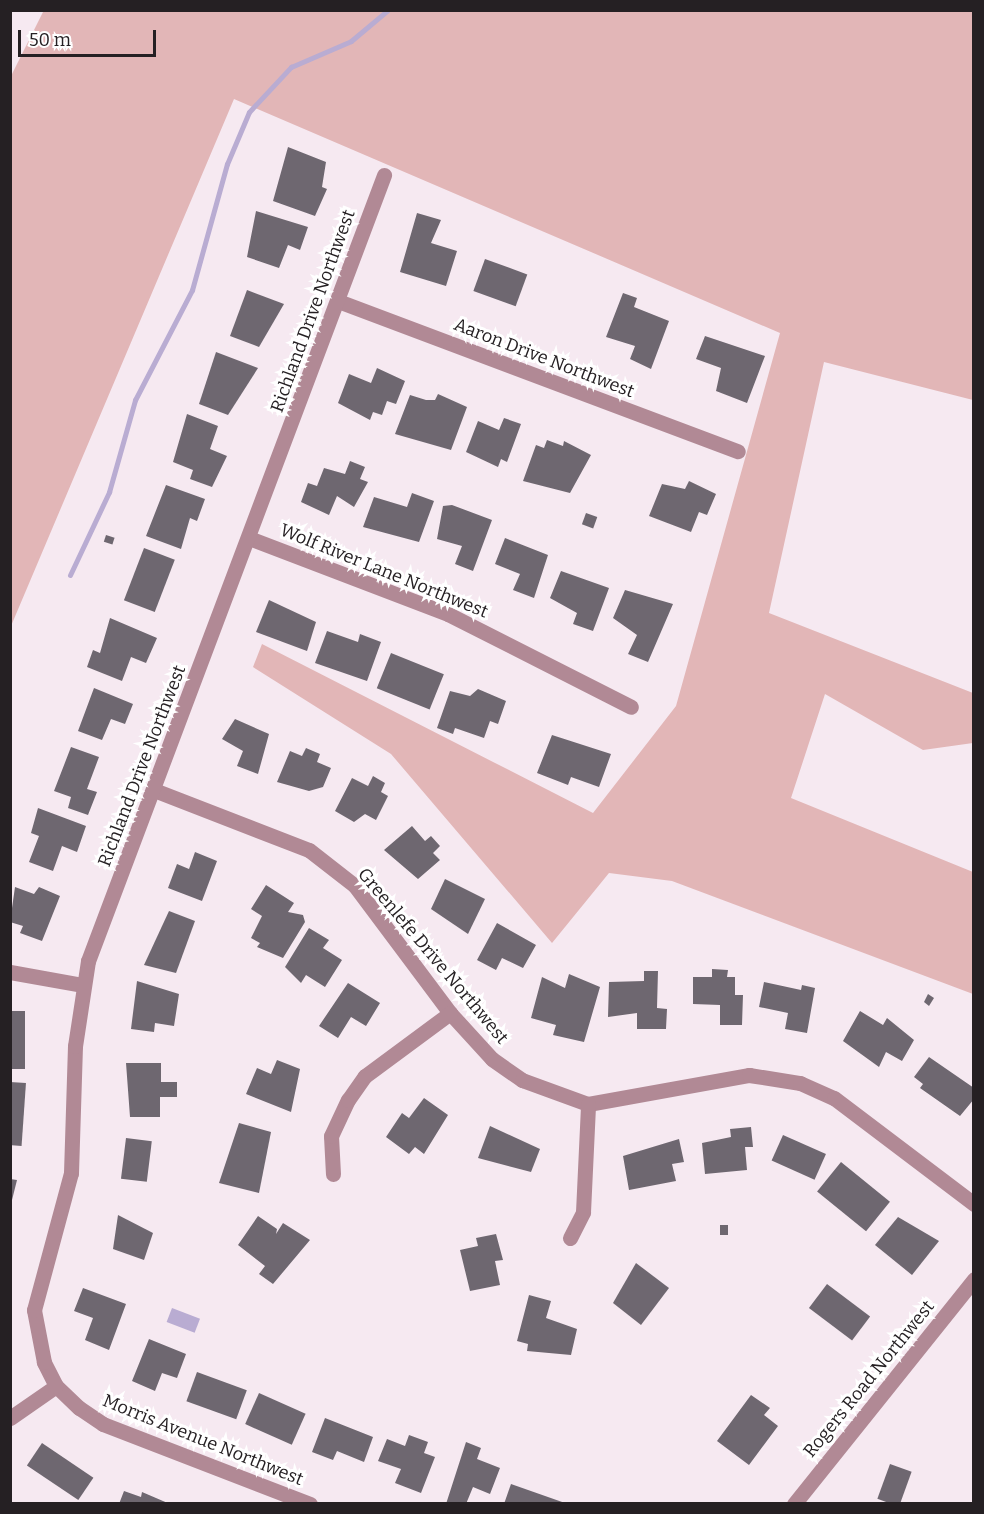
<!DOCTYPE html>
<html>
<head>
<meta charset="utf-8">
<style>
	body { margin:0 }
	#map { position:relative; width:984px; height:1514px; overflow:hidden; background:#f6e9f1; font-family:Bitter,serif }
	div>[style] { position:absolute }
	.green>* { inset:0; background:#e2b6b7 }
	.water>* { inset:0; background:#b9acd2; transform-origin:0 0 }
	.stream>* { height:5px; margin:-2.5px; padding:0 2.5px; transform-origin:2.5px; border-radius:2.5px; background:#b9acd2 }
	.building>* { inset:0; background:#6e6770; transform-origin:0 0 }
	.minor>* { height:15px; margin:-7.5px; padding:0 7.5px; transform-origin:7.5px; border-radius:7.5px; background:#b18995 }
	.tertiary>* { height:15px; margin:-7.5px; padding:0 7.5px; transform-origin:7.5px; border-radius:7.5px; background:#b18995 }
	span { translate:-50% -50%; white-space:nowrap; text-align:center; line-height:1.15; -webkit-text-stroke:6px #fff; paint-order:stroke }
	.street-label { font-size:18px; color:#252023 }
	.frame { position:absolute; inset:0; border:12px solid #252023; pointer-events:none }
	.scale { position:absolute; left:18px; top:30px; width:138px; height:27px; box-sizing:border-box; border:3px solid #252023; border-top:0; padding-left:8px; font-size:18px; line-height:21px; white-space:nowrap; color:#252023; -webkit-text-stroke:4px #fff; paint-order:stroke }
</style>
</head>
<body>
<div id="map">
	<div class="green">
		<i style="clip-path:polygon(44px 10px,973px 11px,973px 400px,824px 362px,769px 613px,973px 693px,973px 743px,923px 750px,825px 694px,791px 798px,973px 872px,973px 994px,672px 881px,609px 873px,552px 943px,391px 754px,253px 667px,262px 644px,593px 813px,676px 706px,780px 333px,234px 99px,11px 626px,11px 76px)"></i>
	</div>
	<div class="water">
		<i style="left:172px;top:1308px;width:30px;height:15px;rotate:21deg"></i>
	</div>
	<div class="stream">
		<i style="left:70px;top:575px;width:92px;rotate:-64.8deg"></i>
		<i style="left:109px;top:492px;width:96px;rotate:-74.2deg"></i>
		<i style="left:135px;top:400px;width:124px;rotate:-62.6deg"></i>
		<i style="left:192px;top:290px;width:131px;rotate:-74.5deg"></i>
		<i style="left:227px;top:164px;width:56px;rotate:-67.1deg"></i>
		<i style="left:249px;top:112px;width:62px;rotate:-47deg"></i>
		<i style="left:291px;top:67px;width:65px;rotate:-23.4deg"></i>
		<i style="left:351px;top:41px;width:48px;rotate:-40deg"></i>
	</div>
	<div class="building">
		<i style="clip-path:polygon(288px 147px,326px 162px,322px 187px,327px 189px,315px 216px,273px 201px)"></i>
		<i style="clip-path:polygon(256px 211px,308px 227px,300px 250px,288px 245px,279px 268px,247px 257px)"></i>
		<i style="clip-path:polygon(417px 213px,441px 220px,431px 243px,457px 251px,446px 286px,400px 272px)"></i>
		<i style="left:485px;top:259px;width:45px;height:34px;rotate:20deg"></i>
		<i style="clip-path:polygon(247px 290px,284px 304px,259px 347px,230px 336px)"></i>
		<i style="clip-path:polygon(623px 293px,637px 298px,634px 307px,669px 321px,651px 369px,630px 359px,635px 346px,606px 337px)"></i>
		<i style="clip-path:polygon(705px 336px,765px 356px,747px 403px,716px 391px,721px 368px,696px 359px)"></i>
		<i style="clip-path:polygon(216px 352px,258px 368px,228px 415px,199px 404px)"></i>
		<i style="clip-path:polygon(377px 368px,405px 381px,396px 404px,387px 401px,382px 415px,373px 412px,370px 420px,338px 403px,349px 374px,371px 383px)"></i>
		<i style="clip-path:polygon(438px 394px,467px 407px,451px 450px,395px 434px,410px 395px,426px 400px,435px 400px)"></i>
		<i style="clip-path:polygon(187px 414px,218px 426px,210px 449px,227px 456px,212px 487px,190px 479px,193px 470px,173px 462px)"></i>
		<i style="clip-path:polygon(504px 418px,521px 424px,507px 462px,501px 459px,498px 467px,466px 452px,478px 421px,499px 430px)"></i>
		<i style="clip-path:polygon(547px 440px,563px 446px,564px 441px,591px 455px,570px 493px,523px 481px,536px 445px,544px 448px)"></i>
		<i style="clip-path:polygon(350px 461px,365px 467px,360px 479px,368px 482px,354px 507px,337px 496px,329px 515px,301px 502px,308px 483px,317px 486px,324px 468px,345px 474px)"></i>
		<i style="clip-path:polygon(689px 481px,716px 494px,707px 515px,699px 512px,691px 532px,649px 516px,662px 484px,685px 489px)"></i>
		<i style="clip-path:polygon(166px 485px,205px 499px,197px 521px,190px 518px,181px 549px,146px 536px)"></i>
		<i style="clip-path:polygon(412px 493px,434px 501px,419px 542px,363px 527px,374px 497px,407px 507px)"></i>
		<i style="clip-path:polygon(452px 505px,492px 520px,473px 571px,455px 564px,462px 546px,437px 539px,443px 506px)"></i>
		<i style="left:586px;top:513px;width:12px;height:12px;rotate:20deg"></i>
		<i style="left:106px;top:535px;width:9px;height:7px;rotate:18deg"></i>
		<i style="clip-path:polygon(505px 538px,548px 555px,534px 598px,513px 590px,520px 574px,495px 564px)"></i>
		<i style="left:144px;top:548px;width:33px;height:56px;rotate:21deg"></i>
		<i style="clip-path:polygon(561px 571px,609px 588px,593px 631px,573px 624px,577px 613px,550px 598px)"></i>
		<i style="clip-path:polygon(625px 590px,673px 604px,648px 662px,628px 654px,637px 635px,613px 618px)"></i>
		<i style="clip-path:polygon(269px 600px,316px 622px,307px 651px,256px 632px)"></i>
		<i style="clip-path:polygon(110px 618px,157px 638px,146px 663px,131px 657px,122px 681px,87px 667px,93px 650px,100px 653px)"></i>
		<i style="clip-path:polygon(327px 631px,358px 642px,360px 634px,381px 642px,367px 681px,315px 663px)"></i>
		<i style="left:391px;top:653px;width:57px;height:38px;rotate:22deg"></i>
		<i style="clip-path:polygon(94px 688px,133px 704px,125px 724px,111px 719px,102px 740px,78px 731px)"></i>
		<i style="clip-path:polygon(478px 689px,506px 701px,498px 724px,490px 721px,484px 738px,455px 728px,453px 734px,437px 728px,450px 691px,470px 696px)"></i>
		<i style="clip-path:polygon(235px 719px,269px 734px,258px 774px,237px 766px,243px 751px,222px 739px)"></i>
		<i style="clip-path:polygon(552px 735px,611px 754px,599px 787px,571px 777px,568px 785px,537px 773px)"></i>
		<i style="clip-path:polygon(71px 747px,99px 757px,87px 789px,97px 792px,88px 815px,68px 808px,71px 797px,54px 791px)"></i>
		<i style="clip-path:polygon(306px 748px,320px 754px,317px 762px,331px 768px,323px 787px,309px 791px,277px 782px,290px 751px,302px 756px)"></i>
		<i style="clip-path:polygon(373px 776px,385px 783px,381px 792px,388px 796px,376px 820px,365px 814px,354px 822px,335px 811px,352px 778px,368px 786px)"></i>
		<i style="clip-path:polygon(38px 808px,86px 826px,77px 852px,62px 846px,53px 871px,29px 862px,39px 836px,31px 833px)"></i>
		<i style="clip-path:polygon(412px 826px,425px 841px,431px 836px,440px 846px,433px 853px,440px 860px,418px 879px,384px 850px)"></i>
		<i style="clip-path:polygon(195px 852px,217px 861px,202px 901px,168px 888px,177px 864px,189px 869px)"></i>
		<i style="clip-path:polygon(445px 879px,485px 899px,468px 934px,431px 909px)"></i>
		<i style="clip-path:polygon(266px 885px,294px 903px,288px 912px,303px 915px,305px 922px,283px 958px,257px 947px,260px 943px,251px 938px,262px 916px,251px 909px)"></i>
		<i style="clip-path:polygon(15px 887px,34px 894px,39px 887px,60px 896px,42px 941px,20px 933px,23px 926px,10px 922px)"></i>
		<i style="clip-path:polygon(169px 911px,195px 921px,176px 973px,144px 965px)"></i>
		<i style="clip-path:polygon(497px 923px,536px 945px,523px 968px,502px 958px,496px 970px,477px 960px)"></i>
		<i style="clip-path:polygon(309px 928px,329px 940px,323px 948px,342px 960px,325px 987px,306px 975px,301px 983px,285px 967px)"></i>
		<i style="clip-path:polygon(712px 969px,728px 970px,727px 977px,735px 977px,735px 995px,743px 995px,742px 1025px,720px 1025px,720px 1005px,693px 1004px,693px 977px,712px 977px)"></i>
		<i style="clip-path:polygon(644px 971px,658px 971px,657px 1008px,667px 1009px,666px 1029px,637px 1029px,637px 1013px,608px 1017px,609px 982px,644px 981px)"></i>
		<i style="clip-path:polygon(569px 974px,600px 987px,584px 1042px,553px 1035px,556px 1025px,531px 1018px,542px 977px,565px 988px)"></i>
		<i style="clip-path:polygon(137px 981px,179px 994px,174px 1026px,155px 1023px,154px 1032px,131px 1029px)"></i>
		<i style="clip-path:polygon(764px 982px,801px 990px,802px 985px,815px 988px,807px 1033px,785px 1029px,788px 1013px,759px 1007px)"></i>
		<i style="clip-path:polygon(348px 983px,380px 1003px,366px 1026px,351px 1017px,338px 1038px,319px 1026px)"></i>
		<i style="clip-path:polygon(928px 994px,934px 998px,929px 1006px,924px 1002px)"></i>
		<i style="left:10px;top:1011px;width:15px;height:58px"></i>
		<i style="clip-path:polygon(860px 1011px,883px 1025px,887px 1018px,914px 1040px,902px 1061px,886px 1052px,879px 1067px,843px 1041px)"></i>
		<i style="clip-path:polygon(929px 1057px,974px 1088px,974px 1099px,960px 1116px,920px 1088px,923px 1084px,914px 1077px)"></i>
		<i style="clip-path:polygon(277px 1060px,300px 1069px,291px 1112px,246px 1094px,257px 1068px,271px 1074px)"></i>
		<i style="clip-path:polygon(126px 1063px,161px 1063px,161px 1082px,177px 1082px,177px 1097px,160px 1097px,160px 1117px,130px 1117px)"></i>
		<i style="left:10px;top:1082px;width:16px;height:63px;rotate:4deg"></i>
		<i style="clip-path:polygon(424px 1098px,448px 1115px,424px 1154px,415px 1147px,409px 1154px,386px 1137px,402px 1113px,409px 1118px)"></i>
		<i style="clip-path:polygon(239px 1123px,271px 1132px,259px 1193px,219px 1183px)"></i>
		<i style="clip-path:polygon(490px 1126px,540px 1149px,531px 1172px,478px 1158px)"></i>
		<i style="clip-path:polygon(751px 1127px,753px 1147px,745px 1147px,747px 1170px,705px 1174px,702px 1143px,731px 1137px,730px 1129px)"></i>
		<i style="left:783px;top:1135px;width:47px;height:28px;rotate:24deg"></i>
		<i style="left:126px;top:1138px;width:26px;height:41px;rotate:7deg"></i>
		<i style="clip-path:polygon(679px 1139px,684px 1162px,672px 1164px,676px 1181px,629px 1190px,623px 1156px)"></i>
		<i style="left:841px;top:1162px;width:63px;height:38px;rotate:39deg"></i>
		<i style="clip-path:polygon(10px 1179px,17px 1180px,11px 1204px,10px 1204px)"></i>
		<i style="clip-path:polygon(118px 1215px,153px 1233px,144px 1260px,113px 1249px)"></i>
		<i style="clip-path:polygon(258px 1216px,277px 1229px,276px 1234px,283px 1223px,310px 1240px,273px 1284px,259px 1274px,265px 1266px,238px 1245px)"></i>
		<i style="clip-path:polygon(898px 1217px,939px 1241px,912px 1275px,875px 1245px)"></i>
		<i style="left:720px;top:1225px;width:8px;height:10px"></i>
		<i style="clip-path:polygon(496px 1234px,503px 1260px,495px 1261px,500px 1285px,470px 1291px,460px 1250px,478px 1246px,476px 1238px)"></i>
		<i style="clip-path:polygon(636px 1263px,669px 1288px,641px 1325px,613px 1303px)"></i>
		<i style="left:827px;top:1284px;width:54px;height:30px;rotate:37deg"></i>
		<i style="clip-path:polygon(83px 1288px,126px 1304px,109px 1350px,85px 1340px,93px 1318px,74px 1311px)"></i>
		<i style="clip-path:polygon(529px 1295px,551px 1301px,546px 1318px,577px 1329px,571px 1355px,527px 1351px,528px 1344px,517px 1341px)"></i>
		<i style="clip-path:polygon(149px 1339px,186px 1354px,177px 1378px,162px 1373px,155px 1391px,132px 1381px)"></i>
		<i style="left:197px;top:1372px;width:53px;height:31px;rotate:20deg"></i>
		<i style="left:259px;top:1393px;width:51px;height:34px;rotate:24deg"></i>
		<i style="clip-path:polygon(751px 1395px,770px 1408px,764px 1415px,778px 1426px,749px 1465px,717px 1441px)"></i>
		<i style="clip-path:polygon(325px 1418px,373px 1437px,364px 1462px,337px 1451px,333px 1460px,312px 1452px)"></i>
		<i style="clip-path:polygon(409px 1435px,428px 1442px,424px 1453px,435px 1457px,421px 1493px,395px 1483px,401px 1469px,378px 1461px,387px 1439px,405px 1446px)"></i>
		<i style="clip-path:polygon(466px 1442px,481px 1448px,477px 1459px,500px 1468px,490px 1494px,473px 1487px,466px 1504px,446px 1504px)"></i>
		<i style="left:42px;top:1443px;width:62px;height:27px;rotate:34deg"></i>
		<i style="left:890px;top:1464px;width:23px;height:37px;rotate:20deg"></i>
		<i style="clip-path:polygon(511px 1484px,565px 1503px,565px 1504px,504px 1504px)"></i>
		<i style="clip-path:polygon(124px 1491px,141px 1497px,142px 1492px,170px 1504px,119px 1504px)"></i>
	</div>
	<div class="minor">
		<i style="left:338px;top:301px;width:427px;rotate:20.6deg"></i>
		<i style="left:249px;top:538px;width:213px;rotate:20.9deg"></i>
		<i style="left:448px;top:614px;width:205px;rotate:26.9deg"></i>
		<i style="left:154px;top:790px;width:166px;rotate:21.2deg"></i>
		<i style="left:309px;top:850px;width:58px;rotate:38deg"></i>
		<i style="left:355px;top:886px;width:159px;rotate:53.2deg"></i>
		<i style="left:450px;top:1013px;width:62px;rotate:47.6deg"></i>
		<i style="left:492px;top:1059px;width:37px;rotate:35deg"></i>
		<i style="left:522px;top:1080px;width:70px;rotate:20deg"></i>
		<i style="left:588px;top:1104px;width:164px;rotate:-10.2deg"></i>
		<i style="left:749px;top:1075px;width:52px;rotate:8.9deg"></i>
		<i style="left:800px;top:1083px;width:37px;rotate:24deg"></i>
		<i style="left:834px;top:1098px;width:176px;rotate:37.1deg"></i>
		<i style="left:10px;top:972px;width:73px;rotate:10.2deg"></i>
		<i style="left:333px;top:1174px;width:38px;rotate:-93deg"></i>
		<i style="left:331px;top:1136px;width:40px;rotate:-65deg"></i>
		<i style="left:348px;top:1100px;width:29px;rotate:-55deg"></i>
		<i style="left:365px;top:1076px;width:106px;rotate:-36.5deg"></i>
		<i style="left:570px;top:1238px;width:29px;rotate:-63deg"></i>
		<i style="left:583px;top:1212px;width:108px;rotate:-87.3deg"></i>
		<i style="left:10px;top:1418px;width:56px;rotate:-34.8deg"></i>
		<i style="left:310px;top:1504px;width:222px;rotate:-158.9deg"></i>
		<i style="left:103px;top:1424px;width:29px;rotate:-146deg"></i>
		<i style="left:79px;top:1408px;width:32px;rotate:-136deg"></i>
		<i style="left:56px;top:1386px;width:27px;rotate:-117deg"></i>
		<i style="left:44px;top:1362px;width:53px;rotate:-100.9deg"></i>
		<i style="left:34px;top:1310px;width:142px;rotate:-74.9deg"></i>
		<i style="left:71px;top:1173px;width:127px;rotate:-88.2deg"></i>
		<i style="left:75px;top:1046px;width:86px;rotate:-81.3deg"></i>
		<i style="left:88px;top:961px;width:840px;rotate:-69.36deg"></i>
	</div>
	<div class="tertiary">
		<i style="left:794px;top:1504px;width:288px;rotate:-51.3deg"></i>
	</div>
	<div class="street-label">
		<span style="left:313px;top:311px;rotate:-70deg">Richland Drive Northwest</span>
		<span style="left:544px;top:358px;rotate:21deg">Aaron Drive Northwest</span>
		<span style="left:384px;top:571px;rotate:22deg">Wolf River Lane Northwest</span>
		<span style="left:142px;top:766px;rotate:-69deg">Richland Drive Northwest</span>
		<span style="left:433px;top:956px;rotate:50deg">Greenlefe Drive Northwest</span>
		<span style="left:869px;top:1379px;rotate:-51deg">Rogers Road Northwest</span>
		<span style="left:203px;top:1440px;rotate:22deg">Morris Avenue Northwest</span>
	</div>
	<div class="frame"></div>
	<div class="scale">50 m</div>
</div>
</body>
</html>
